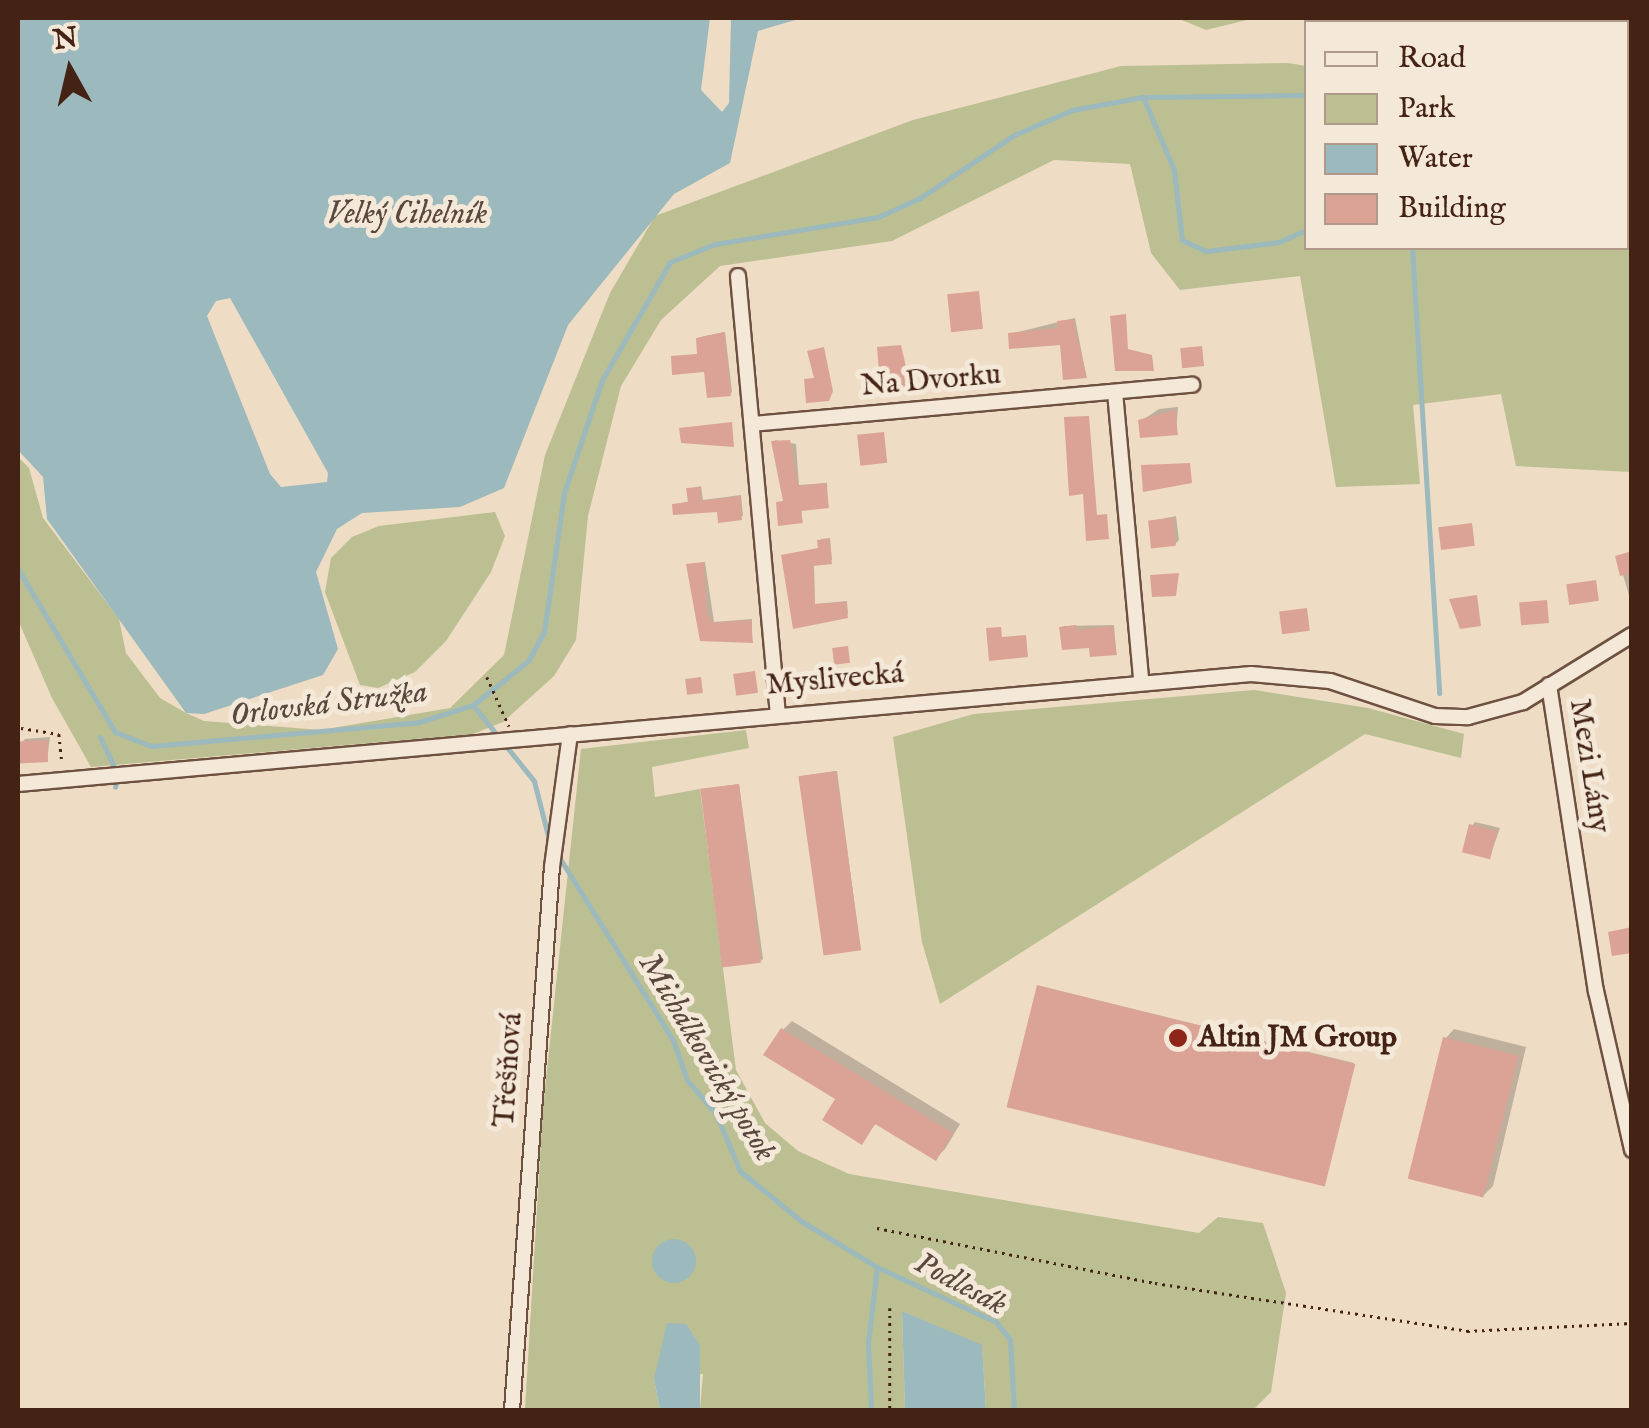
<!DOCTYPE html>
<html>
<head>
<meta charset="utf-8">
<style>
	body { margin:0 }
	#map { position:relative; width:1649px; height:1428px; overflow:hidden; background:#eedcc4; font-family:"IM FELL English",serif }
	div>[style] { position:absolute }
	.green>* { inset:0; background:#bbbf92 }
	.water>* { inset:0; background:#9cb9bd }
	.round { border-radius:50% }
	.shadow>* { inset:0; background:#0003 }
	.stream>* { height:5px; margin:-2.5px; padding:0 2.5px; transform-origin:2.5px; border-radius:2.5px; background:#9cb9bd }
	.building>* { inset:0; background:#dba396; transform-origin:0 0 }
	.path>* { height:2.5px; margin-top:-1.25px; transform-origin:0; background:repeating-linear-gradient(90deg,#442314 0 2.5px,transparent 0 7.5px) }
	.roads { filter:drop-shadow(2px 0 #6e5140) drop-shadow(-2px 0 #6e5140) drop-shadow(0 2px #6e5140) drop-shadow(0 -2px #6e5140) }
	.street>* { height:14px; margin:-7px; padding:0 7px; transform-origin:7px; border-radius:7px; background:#f4e8d9 }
	.dots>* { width:28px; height:28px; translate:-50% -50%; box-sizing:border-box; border:5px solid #f4e8d9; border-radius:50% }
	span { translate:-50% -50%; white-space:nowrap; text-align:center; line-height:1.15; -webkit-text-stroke:10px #f4e8d9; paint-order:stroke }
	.street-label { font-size:30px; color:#442314 }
	.poi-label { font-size:30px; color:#442314; font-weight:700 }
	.left { translate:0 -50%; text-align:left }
	.water-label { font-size:32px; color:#5a483e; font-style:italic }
	.frame { position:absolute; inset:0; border:20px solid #442314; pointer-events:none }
	.legend { position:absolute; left:1304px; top:20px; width:325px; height:230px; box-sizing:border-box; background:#f4e8d9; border:2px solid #ae998a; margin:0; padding:12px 18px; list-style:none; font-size:30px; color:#442314 }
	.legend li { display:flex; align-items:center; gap:20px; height:50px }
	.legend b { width:50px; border:2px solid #ae998a }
	.north { position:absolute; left:20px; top:20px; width:100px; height:100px; -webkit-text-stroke:8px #f4e8d9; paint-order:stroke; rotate:352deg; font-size:28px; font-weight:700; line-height:40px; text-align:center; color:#442314 }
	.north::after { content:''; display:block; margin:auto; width:35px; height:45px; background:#442314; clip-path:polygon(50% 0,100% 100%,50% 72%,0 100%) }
</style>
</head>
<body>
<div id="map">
	<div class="green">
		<i style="clip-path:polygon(1177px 18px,1255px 18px,1206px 30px)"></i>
		<i style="clip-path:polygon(1288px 63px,1306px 66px,1306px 248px,1626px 248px,1627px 170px,1631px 173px,1631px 472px,1516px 466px,1501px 394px,1413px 405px,1420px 484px,1336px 487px,1300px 276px,1180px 290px,1151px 253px,1130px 164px,1054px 160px,892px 241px,720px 266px,661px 320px,621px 386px,588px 516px,576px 640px,554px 676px,503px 722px,473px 734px,91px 767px,52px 698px,18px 620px,18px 457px,29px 468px,43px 518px,119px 619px,126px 653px,160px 698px,186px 713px,204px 721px,321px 730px,450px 708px,504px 655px,545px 455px,610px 293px,655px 216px,913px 120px,1121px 66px)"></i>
		<i style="clip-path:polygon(495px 512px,505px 536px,491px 572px,446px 641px,415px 672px,378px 688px,360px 685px,325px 592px,331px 558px,352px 537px,379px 526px)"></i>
		<i style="clip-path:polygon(1254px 690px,1368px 708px,1464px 734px,1461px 758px,1365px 734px,940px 1004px,922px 942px,893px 737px,974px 714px)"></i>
		<i style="clip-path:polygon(746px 730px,749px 748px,652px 767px,655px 797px,700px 789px,736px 1070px,765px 1123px,798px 1151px,849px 1174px,1199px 1233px,1218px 1217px,1263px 1223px,1286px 1293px,1271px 1392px,1253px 1410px,986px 1410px,982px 1346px,902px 1311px,905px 1410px,700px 1410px,703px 1374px,654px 1379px,660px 1410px,525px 1410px,543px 1108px,581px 749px)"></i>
	</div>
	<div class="water">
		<i style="clip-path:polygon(evenodd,18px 18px,710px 18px,701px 90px,722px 112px,729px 103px,731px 18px,802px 18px,758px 31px,730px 163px,674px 194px,568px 325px,504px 488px,460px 507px,362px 513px,337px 529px,316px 572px,338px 649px,323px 675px,204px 714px,186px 713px,47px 519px,43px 477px,18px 450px,18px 18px,230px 298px,328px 473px,327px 482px,281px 487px,270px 474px,207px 316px,216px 301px,230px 298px)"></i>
		<i class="round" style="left:652px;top:1239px;width:44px;height:44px"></i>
		<i style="clip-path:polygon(902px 1311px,982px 1345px,986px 1410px,905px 1410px)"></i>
		<i style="clip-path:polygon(667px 1323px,686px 1324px,700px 1345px,700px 1410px,660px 1410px,654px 1379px)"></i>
	</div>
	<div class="shadow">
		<i style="clip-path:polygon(1075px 318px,1086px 375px,1062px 342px,1010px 334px)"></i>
		<i style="clip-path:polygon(725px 332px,732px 392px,730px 394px,707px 369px,673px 357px,700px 354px,701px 337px)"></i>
		<i style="clip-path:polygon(1178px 407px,1176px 432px,1141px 421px,1159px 409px)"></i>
		<i style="clip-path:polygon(775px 440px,796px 444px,799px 485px,827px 483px,828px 506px,802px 508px,801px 520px,778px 503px,785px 500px)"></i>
		<i style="clip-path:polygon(701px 486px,703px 500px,741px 495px,743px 516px,674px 505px,690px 501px,689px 489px)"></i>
		<i style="clip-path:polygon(1176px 516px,1179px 540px,1175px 544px,1151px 521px)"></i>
		<i style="clip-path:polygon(830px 538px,832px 560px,814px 563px,815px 604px,847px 601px,848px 614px,795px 626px,783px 556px,820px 548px,821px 539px)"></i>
		<i style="clip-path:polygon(1632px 551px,1632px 606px,1618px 557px)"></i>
		<i style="clip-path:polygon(705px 562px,714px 622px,752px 619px,752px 640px,702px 639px,689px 565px)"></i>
		<i style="clip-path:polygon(1114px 625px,1116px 652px,1062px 628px,1064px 626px)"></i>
		<i style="clip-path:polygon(50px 737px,47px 760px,21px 743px,25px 739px)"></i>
		<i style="clip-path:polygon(837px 771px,860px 946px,859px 947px,802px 776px)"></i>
		<i style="clip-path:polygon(739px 784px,763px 959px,761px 961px,704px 789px)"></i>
		<i style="clip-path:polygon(1475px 822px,1500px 828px,1490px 856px,1472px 826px)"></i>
		<i style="clip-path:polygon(1039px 986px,1354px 1063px,1324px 1182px)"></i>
		<i style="clip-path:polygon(792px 1021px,960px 1124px,945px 1149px,936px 1158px,877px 1122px,861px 1142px,839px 1098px,783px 1030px)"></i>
		<i style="clip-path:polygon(1454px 1029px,1526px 1047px,1493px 1186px,1484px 1195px,1445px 1039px)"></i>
	</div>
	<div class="stream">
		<i style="left:1145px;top:97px;width:161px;rotate:-0.7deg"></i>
		<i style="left:1626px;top:192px;width:6px;rotate:18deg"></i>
		<i style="left:1412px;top:248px;width:446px;rotate:86.5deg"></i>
		<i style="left:18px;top:569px;width:190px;rotate:59.2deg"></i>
		<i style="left:115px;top:732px;width:40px;rotate:21deg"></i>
		<i style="left:152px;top:746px;width:268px;rotate:-5.1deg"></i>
		<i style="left:419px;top:722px;width:57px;rotate:-17.5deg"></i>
		<i style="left:473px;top:705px;width:70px;rotate:-38.7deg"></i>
		<i style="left:528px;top:661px;width:33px;rotate:-61deg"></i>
		<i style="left:544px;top:632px;width:140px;rotate:-81.8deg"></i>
		<i style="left:564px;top:493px;width:119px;rotate:-71.4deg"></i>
		<i style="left:602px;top:380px;width:136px;rotate:-60deg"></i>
		<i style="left:670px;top:262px;width:48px;rotate:-21.8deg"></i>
		<i style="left:715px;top:244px;width:165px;rotate:-9.4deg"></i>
		<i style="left:878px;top:217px;width:46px;rotate:-24.3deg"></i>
		<i style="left:920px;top:198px;width:113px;rotate:-33.8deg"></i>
		<i style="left:1014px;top:135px;width:63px;rotate:-23.3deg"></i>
		<i style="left:1072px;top:110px;width:72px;rotate:-10.4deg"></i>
		<i style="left:1143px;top:97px;width:79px;rotate:67deg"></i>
		<i style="left:1174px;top:170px;width:70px;rotate:83.5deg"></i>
		<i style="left:1182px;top:240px;width:26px;rotate:25deg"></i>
		<i style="left:1206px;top:251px;width:74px;rotate:-7deg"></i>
		<i style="left:1279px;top:242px;width:30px;rotate:-24deg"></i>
		<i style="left:473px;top:705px;width:97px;rotate:51.2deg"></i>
		<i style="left:534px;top:781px;width:65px;rotate:75.7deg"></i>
		<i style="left:100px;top:737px;width:42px;rotate:64.7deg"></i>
		<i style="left:118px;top:775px;width:12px;rotate:104deg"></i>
		<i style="left:559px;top:857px;width:216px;rotate:58.1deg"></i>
		<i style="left:673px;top:1040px;width:42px;rotate:70.7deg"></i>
		<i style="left:687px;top:1080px;width:45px;rotate:49.5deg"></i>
		<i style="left:716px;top:1114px;width:62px;rotate:67.2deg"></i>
		<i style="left:740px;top:1171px;width:79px;rotate:39.3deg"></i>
		<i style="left:801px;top:1221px;width:89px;rotate:31.2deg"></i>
		<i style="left:877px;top:1267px;width:77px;rotate:96.8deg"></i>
		<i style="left:868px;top:1343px;width:67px;rotate:87.4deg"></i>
		<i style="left:877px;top:1267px;width:131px;rotate:24.8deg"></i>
		<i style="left:996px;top:1322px;width:22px;rotate:51deg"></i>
		<i style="left:1010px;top:1339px;width:71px;rotate:86.8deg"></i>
	</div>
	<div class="building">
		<i style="left:979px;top:291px;width:38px;height:32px;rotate:84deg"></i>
		<i style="clip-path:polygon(1126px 314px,1128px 349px,1152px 355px,1154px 371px,1115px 371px,1110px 316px)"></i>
		<i style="clip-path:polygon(1073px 319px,1087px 378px,1063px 380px,1060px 345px,1009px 349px,1008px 333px,1058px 328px,1057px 321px)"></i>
		<i style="clip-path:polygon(724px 332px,731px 396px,707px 398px,704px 372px,672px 375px,671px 356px,697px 354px,696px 338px)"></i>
		<i style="clip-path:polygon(901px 345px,911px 389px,881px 396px,877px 347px)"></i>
		<i style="left:1202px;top:346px;width:20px;height:22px;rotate:84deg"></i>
		<i style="clip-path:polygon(824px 347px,833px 391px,829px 401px,806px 403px,804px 379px,814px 378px,807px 351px)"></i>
		<i style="clip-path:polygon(1175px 410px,1178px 435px,1140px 438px,1138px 420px)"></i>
		<i style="clip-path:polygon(1089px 416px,1097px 515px,1107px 514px,1109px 539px,1086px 541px,1083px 494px,1069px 496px,1064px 417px)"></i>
		<i style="clip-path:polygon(732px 422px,734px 447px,681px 443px,679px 428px)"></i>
		<i style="left:884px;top:432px;width:31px;height:27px;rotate:84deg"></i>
		<i style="clip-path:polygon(790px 440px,798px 486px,826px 483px,829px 508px,801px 511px,803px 523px,778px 526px,776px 502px,783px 501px,771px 441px)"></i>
		<i style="clip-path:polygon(1190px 463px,1192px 483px,1143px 492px,1141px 465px)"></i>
		<i style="clip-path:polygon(700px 487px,701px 501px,740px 496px,742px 520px,718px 523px,717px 512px,673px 515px,672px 504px,688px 502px,686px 488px)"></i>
		<i style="left:1173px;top:518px;width:28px;height:25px;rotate:84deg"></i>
		<i style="left:1472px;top:523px;width:23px;height:34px;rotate:83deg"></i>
		<i style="clip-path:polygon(829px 539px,832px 564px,813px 566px,815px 604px,846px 602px,848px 618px,793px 629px,781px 555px,818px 548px,817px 540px)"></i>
		<i style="clip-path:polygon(1632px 551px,1632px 573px,1620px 576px,1615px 556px)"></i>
		<i style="clip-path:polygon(704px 562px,707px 614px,713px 623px,751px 620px,753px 643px,700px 641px,686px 564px)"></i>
		<i style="clip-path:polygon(1179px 573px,1176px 596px,1152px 597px,1150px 575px)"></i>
		<i style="left:1596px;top:580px;width:21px;height:30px;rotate:82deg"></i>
		<i style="clip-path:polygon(1477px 595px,1481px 626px,1460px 629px,1449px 599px)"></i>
		<i style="left:1547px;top:600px;width:23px;height:28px;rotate:85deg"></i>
		<i style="left:1307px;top:608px;width:23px;height:28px;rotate:83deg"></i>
		<i style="clip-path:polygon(1076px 625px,1077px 630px,1113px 626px,1117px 655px,1090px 657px,1089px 648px,1062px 650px,1059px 627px)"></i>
		<i style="clip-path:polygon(1001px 627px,1002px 637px,1026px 635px,1028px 657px,989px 661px,986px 628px)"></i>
		<i style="left:848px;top:646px;width:17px;height:16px;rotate:83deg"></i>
		<i style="left:755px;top:671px;width:22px;height:22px;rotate:82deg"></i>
		<i style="left:827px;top:673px;width:14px;height:36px;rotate:82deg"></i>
		<i style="left:701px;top:677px;width:16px;height:16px;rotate:83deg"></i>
		<i style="left:47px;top:740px;width:22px;height:29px;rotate:87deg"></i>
		<i style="left:836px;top:771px;width:181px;height:38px;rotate:82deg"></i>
		<i style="left:739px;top:784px;width:180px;height:39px;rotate:83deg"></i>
		<i style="left:1469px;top:824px;width:29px;height:29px;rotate:14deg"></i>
		<i style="clip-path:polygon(1632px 927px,1632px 953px,1612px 956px,1608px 932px)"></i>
		<i style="left:1037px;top:985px;width:328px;height:126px;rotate:14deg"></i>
		<i style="clip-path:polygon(781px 1028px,953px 1133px,936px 1161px,875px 1124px,862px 1145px,822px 1120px,835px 1099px,763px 1055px)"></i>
		<i style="left:1443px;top:1037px;width:78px;height:146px;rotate:14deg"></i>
	</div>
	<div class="path">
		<i style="left:487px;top:677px;width:54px;rotate:65.8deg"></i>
		<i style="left:21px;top:728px;width:38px;rotate:9deg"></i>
		<i style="left:59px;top:734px;width:29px;rotate:84deg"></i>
		<i style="left:877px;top:1228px;width:283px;rotate:11.2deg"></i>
		<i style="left:1155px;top:1283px;width:316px;rotate:8.7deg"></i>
		<i style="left:1467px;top:1331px;width:165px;rotate:-2.8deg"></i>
		<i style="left:890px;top:1308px;width:102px;rotate:90deg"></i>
	</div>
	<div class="roads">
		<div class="street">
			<i style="left:738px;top:276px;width:439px;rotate:84.8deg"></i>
			<i style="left:1115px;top:392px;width:289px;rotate:84.8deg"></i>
			<i style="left:752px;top:424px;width:442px;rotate:-5.1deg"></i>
			<i style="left:1549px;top:685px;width:310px;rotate:81.3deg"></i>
			<i style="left:1596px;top:991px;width:163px;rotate:77.2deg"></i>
			<i style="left:18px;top:784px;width:1238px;rotate:-5.1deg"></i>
			<i style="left:1251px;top:674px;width:79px;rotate:5.1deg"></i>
			<i style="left:1330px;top:681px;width:111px;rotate:18.4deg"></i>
			<i style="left:1435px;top:716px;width:33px;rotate:2deg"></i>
			<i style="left:1468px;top:717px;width:57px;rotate:-15.3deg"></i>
			<i style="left:1523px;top:702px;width:128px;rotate:-31.6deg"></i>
			<i style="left:512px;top:1410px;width:544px;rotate:-85.79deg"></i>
			<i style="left:552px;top:867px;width:134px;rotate:-82.3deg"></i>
		</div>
	</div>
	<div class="dots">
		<i style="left:1178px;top:1038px;background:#8f2418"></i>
	</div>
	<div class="street-label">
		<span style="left:931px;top:381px;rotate:-5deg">Na Dvorku</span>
		<span style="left:835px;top:680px;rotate:-5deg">Myslivecká</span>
		<span style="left:1589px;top:766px;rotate:81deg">Mezi Lány</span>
		<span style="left:509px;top:1070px;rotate:-86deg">Třešňová</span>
	</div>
	<div class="poi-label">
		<span class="left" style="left:1198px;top:1038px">Altin JM Group</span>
	</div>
	<div class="water-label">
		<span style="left:407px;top:215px">Velký Cihelník</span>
		<span style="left:329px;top:705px;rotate:-7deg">Orlovská Stružka</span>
		<span style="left:706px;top:1058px;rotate:59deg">Michálkovický potok</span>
		<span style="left:960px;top:1285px;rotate:28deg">Podlesák</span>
	</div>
	<div class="frame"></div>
	<ul class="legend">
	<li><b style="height:12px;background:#f4e8d9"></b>Road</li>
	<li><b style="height:28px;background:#bbbf92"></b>Park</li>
	<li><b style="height:28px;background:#9cb9bd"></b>Water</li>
	<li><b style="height:28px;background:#dba396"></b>Building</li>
	</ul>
	<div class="north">N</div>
</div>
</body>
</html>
